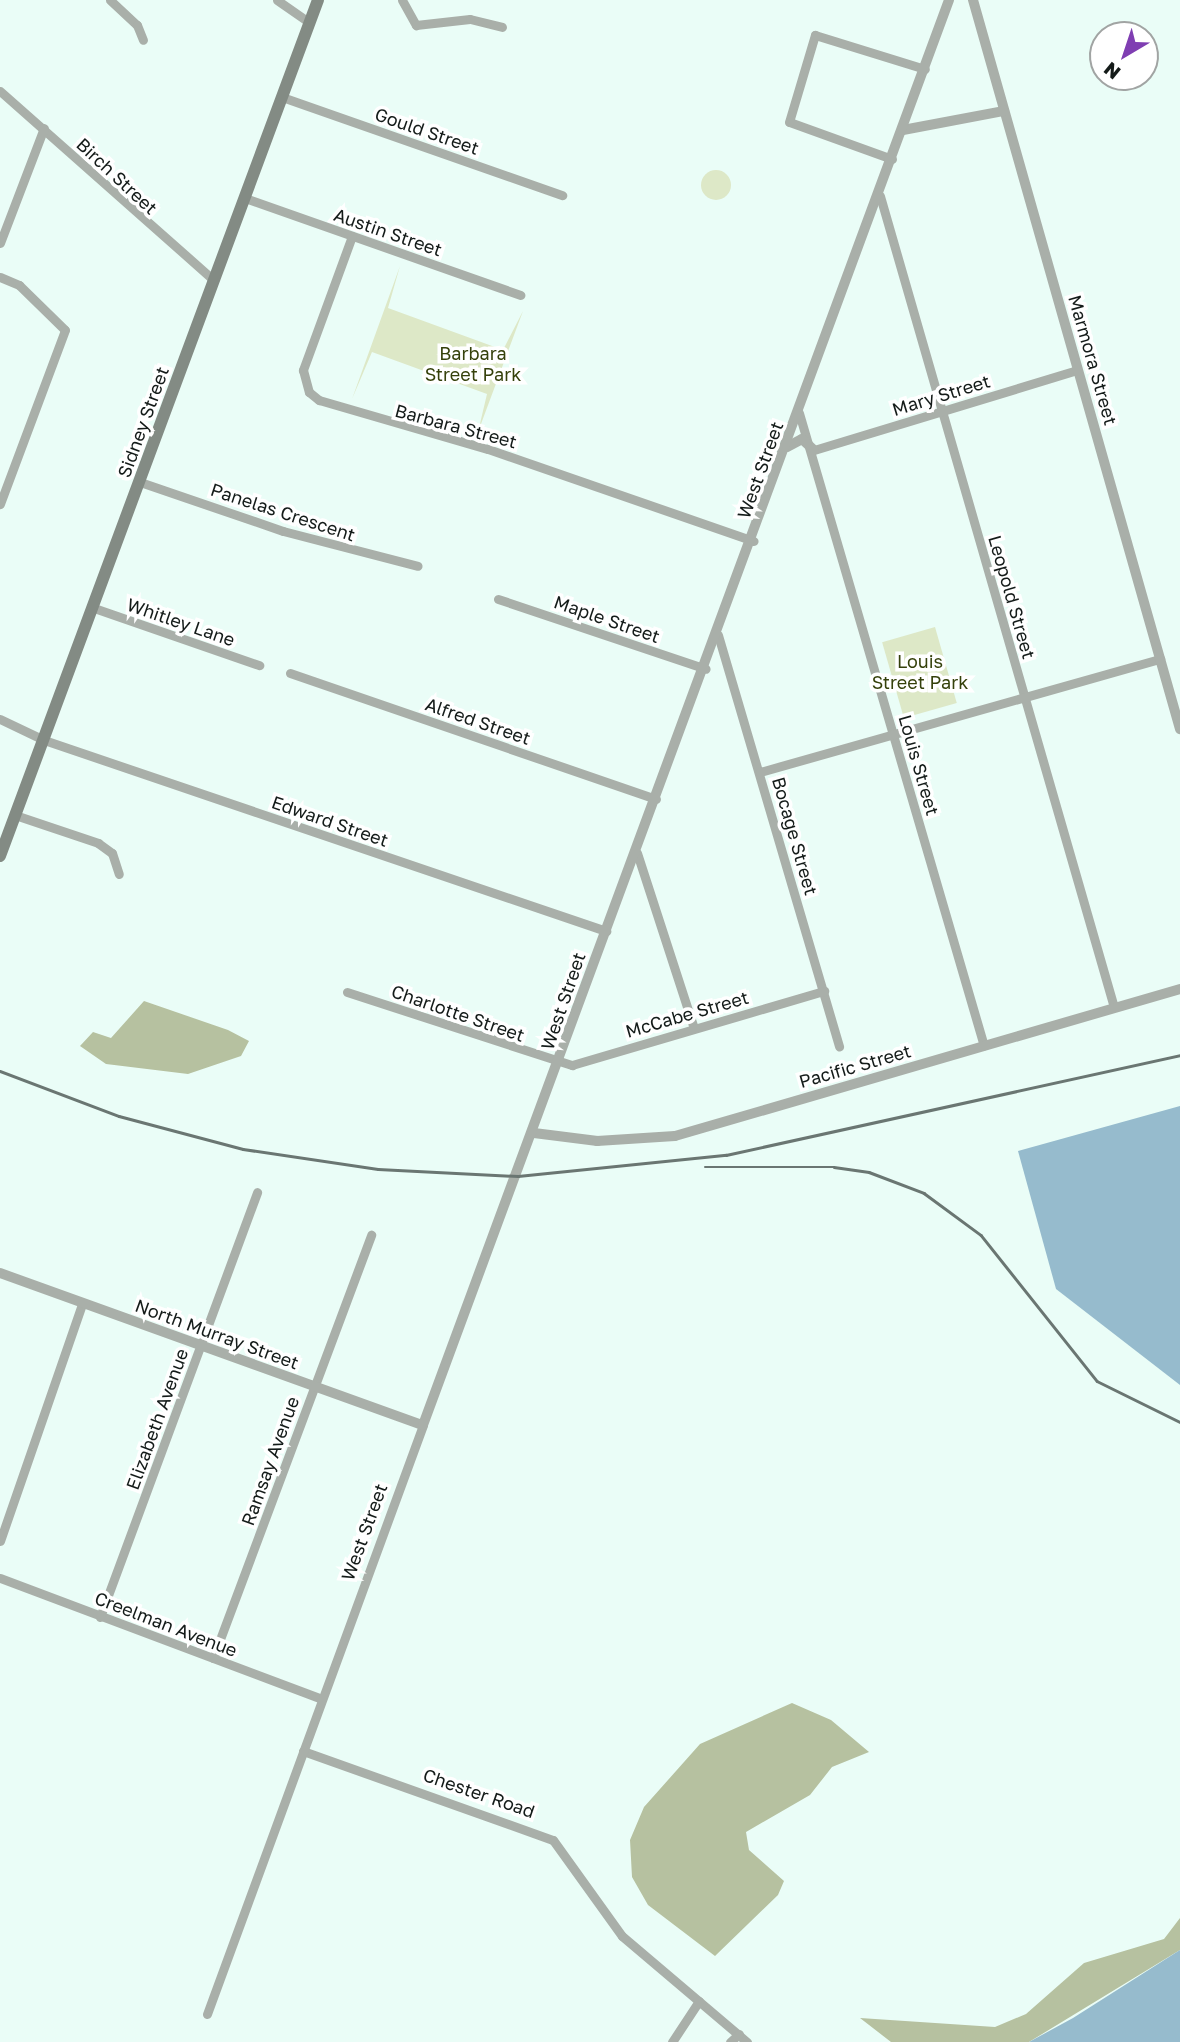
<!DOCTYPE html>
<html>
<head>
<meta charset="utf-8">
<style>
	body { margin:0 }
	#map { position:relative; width:1180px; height:2042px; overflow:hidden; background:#eafdf7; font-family:"Golos Text",sans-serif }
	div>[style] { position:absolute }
	.green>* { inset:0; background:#dde8c7; transform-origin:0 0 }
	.round { border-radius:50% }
	.forest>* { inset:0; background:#b6c1a0 }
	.water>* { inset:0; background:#96bbcd }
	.minor>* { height:9px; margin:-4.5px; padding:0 4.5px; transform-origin:4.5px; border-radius:4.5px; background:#a9afa9 }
	.tertiary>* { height:10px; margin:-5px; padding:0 5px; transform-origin:5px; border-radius:5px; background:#a9afa9 }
	.secondary>* { height:12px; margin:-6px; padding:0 6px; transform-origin:6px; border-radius:6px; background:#838b84 }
	.rail>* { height:2.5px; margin:-1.25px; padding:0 1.25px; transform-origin:1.25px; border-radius:1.25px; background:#6a7672 }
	span { translate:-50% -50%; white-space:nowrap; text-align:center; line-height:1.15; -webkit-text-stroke:7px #fff; paint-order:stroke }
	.street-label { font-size:18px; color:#141b19 }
	.park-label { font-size:18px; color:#35410b }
	.north { position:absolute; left:1089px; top:21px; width:70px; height:70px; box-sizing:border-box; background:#fff; border:2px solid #a1a4a3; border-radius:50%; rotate:219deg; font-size:19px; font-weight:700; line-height:28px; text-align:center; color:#141b19 }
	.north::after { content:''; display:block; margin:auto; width:24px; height:32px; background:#7f3eb2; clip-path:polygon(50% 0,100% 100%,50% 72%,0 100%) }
</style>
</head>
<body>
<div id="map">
	<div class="green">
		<i class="round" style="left:701px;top:170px;width:30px;height:30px"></i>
		<i style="clip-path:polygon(400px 266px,388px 308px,503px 350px,523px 311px,478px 432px,487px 394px,372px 352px,352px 399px)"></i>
		<i style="left:935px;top:627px;width:79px;height:55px;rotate:74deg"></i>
	</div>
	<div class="forest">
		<i style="clip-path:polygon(144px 1001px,228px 1030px,249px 1041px,241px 1056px,188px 1074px,106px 1064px,80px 1046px,93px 1032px,111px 1038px)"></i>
		<i style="clip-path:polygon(792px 1703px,831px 1720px,869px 1752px,832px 1767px,810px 1795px,746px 1832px,749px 1850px,784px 1881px,778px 1895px,715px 1956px,648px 1905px,632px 1877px,630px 1840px,644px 1807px,700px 1744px)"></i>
		<i style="clip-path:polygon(1180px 1918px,1180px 1950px,1029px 2042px,891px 2042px,860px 2018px,995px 2027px,1026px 2014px,1084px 1963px,1164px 1939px)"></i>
	</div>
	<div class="water">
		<i style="clip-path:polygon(1180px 1106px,1180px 1385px,1056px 1289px,1018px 1151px)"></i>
		<i style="clip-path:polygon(1180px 1950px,1180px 2042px,1029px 2042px,1073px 2018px)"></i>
	</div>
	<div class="minor">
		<i style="left:110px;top:0;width:37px;rotate:43deg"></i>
		<i style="left:137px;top:25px;width:16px;rotate:68deg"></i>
		<i style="left:277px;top:0;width:40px;rotate:34.9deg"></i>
		<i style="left:402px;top:0;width:29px;rotate:61deg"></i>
		<i style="left:416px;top:25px;width:54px;rotate:-6.3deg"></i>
		<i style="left:470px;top:19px;width:33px;rotate:14deg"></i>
		<i style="left:0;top:91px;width:286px;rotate:41.5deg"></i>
		<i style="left:282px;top:97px;width:297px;rotate:19.3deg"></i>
		<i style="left:892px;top:159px;width:109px;rotate:-160.2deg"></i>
		<i style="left:789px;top:122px;width:91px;rotate:-73.4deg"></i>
		<i style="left:815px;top:35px;width:115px;rotate:17.2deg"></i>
		<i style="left:880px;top:196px;width:844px;rotate:73.91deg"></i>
		<i style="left:245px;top:198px;width:292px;rotate:19.4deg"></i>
		<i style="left:352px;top:236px;width:143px;rotate:110.1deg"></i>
		<i style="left:303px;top:370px;width:23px;rotate:75deg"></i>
		<i style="left:309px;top:392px;width:13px;rotate:39deg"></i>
		<i style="left:319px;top:400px;width:176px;rotate:16.2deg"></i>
		<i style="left:488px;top:449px;width:281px;rotate:19.1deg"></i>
		<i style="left:0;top:243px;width:123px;rotate:-69.1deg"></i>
		<i style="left:0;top:277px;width:21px;rotate:23deg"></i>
		<i style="left:19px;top:285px;width:64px;rotate:44.4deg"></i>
		<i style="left:65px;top:330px;width:186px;rotate:110.5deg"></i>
		<i style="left:799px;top:413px;width:659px;rotate:73.71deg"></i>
		<i style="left:814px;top:450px;width:275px;rotate:-16.9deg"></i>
		<i style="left:140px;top:482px;width:151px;rotate:18.9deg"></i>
		<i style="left:283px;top:531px;width:139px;rotate:14.5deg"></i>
		<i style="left:498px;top:599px;width:219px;rotate:18.6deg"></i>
		<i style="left:94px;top:608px;width:175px;rotate:19.1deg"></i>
		<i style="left:718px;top:635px;width:429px;rotate:73.6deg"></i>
		<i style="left:290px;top:673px;width:387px;rotate:19deg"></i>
		<i style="left:0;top:719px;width:49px;rotate:25.5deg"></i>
		<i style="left:44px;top:740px;width:594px;rotate:18.77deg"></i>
		<i style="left:760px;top:772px;width:416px;rotate:-15.8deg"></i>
		<i style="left:15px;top:815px;width:88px;rotate:18.6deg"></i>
		<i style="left:98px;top:843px;width:17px;rotate:36deg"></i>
		<i style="left:112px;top:853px;width:22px;rotate:72deg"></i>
		<i style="left:637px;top:853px;width:184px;rotate:72deg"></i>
		<i style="left:347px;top:992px;width:237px;rotate:18deg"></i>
		<i style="left:572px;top:1065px;width:263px;rotate:-16.4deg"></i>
		<i style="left:0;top:1541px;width:251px;rotate:-70.9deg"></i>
		<i style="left:0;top:1578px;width:344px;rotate:20.6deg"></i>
		<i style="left:100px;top:1617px;width:453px;rotate:-69.7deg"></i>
		<i style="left:213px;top:1658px;width:452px;rotate:-69.5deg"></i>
		<i style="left:303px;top:1751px;width:265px;rotate:19.6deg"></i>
		<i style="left:553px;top:1840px;width:118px;rotate:54.3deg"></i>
		<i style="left:622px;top:1936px;width:164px;rotate:40.3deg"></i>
		<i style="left:207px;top:2014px;width:627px;rotate:-69.86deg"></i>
		<i style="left:672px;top:2042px;width:49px;rotate:-56.6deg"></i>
		<i style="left:730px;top:2042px;width:12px;rotate:-42deg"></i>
	</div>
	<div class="tertiary">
		<i style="left:973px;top:0;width:758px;rotate:74.15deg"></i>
		<i style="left:903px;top:130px;width:103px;rotate:-10.7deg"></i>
		<i style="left:787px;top:447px;width:17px;rotate:-28deg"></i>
		<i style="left:802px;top:439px;width:16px;rotate:43deg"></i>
		<i style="left:534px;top:1133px;width:64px;rotate:7.2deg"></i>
		<i style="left:597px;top:1141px;width:78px;rotate:-3.7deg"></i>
		<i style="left:675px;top:1136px;width:526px;rotate:-16.23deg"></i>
		<i style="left:0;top:1273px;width:449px;rotate:19.8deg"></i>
		<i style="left:423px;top:1425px;width:1519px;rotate:-69.74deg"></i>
	</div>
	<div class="secondary">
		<i style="left:0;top:856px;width:913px;rotate:-69.62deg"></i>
	</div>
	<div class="rail">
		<i style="left:0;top:1071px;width:127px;rotate:20.7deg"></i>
		<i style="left:119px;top:1116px;width:128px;rotate:14.9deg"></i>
		<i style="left:243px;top:1149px;width:136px;rotate:8.4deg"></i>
		<i style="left:378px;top:1169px;width:140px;rotate:2.9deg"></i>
		<i style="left:518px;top:1176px;width:209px;rotate:-5.8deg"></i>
		<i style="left:726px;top:1155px;width:465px;rotate:-12.4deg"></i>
		<i style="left:705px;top:1167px;width:129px"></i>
		<i style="left:834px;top:1167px;width:35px;rotate:8deg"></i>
		<i style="left:869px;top:1172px;width:59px;rotate:20.9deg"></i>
		<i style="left:924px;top:1193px;width:71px;rotate:36.4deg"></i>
		<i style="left:981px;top:1235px;width:186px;rotate:51.5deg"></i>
		<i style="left:1097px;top:1381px;width:93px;rotate:26.3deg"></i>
	</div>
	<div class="street-label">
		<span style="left:427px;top:131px;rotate:19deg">Gould Street</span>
		<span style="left:117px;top:176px;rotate:43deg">Birch Street</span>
		<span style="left:388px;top:232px;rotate:19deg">Austin Street</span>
		<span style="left:1093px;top:360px;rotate:74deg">Marmora Street</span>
		<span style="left:941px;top:395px;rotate:-17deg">Mary Street</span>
		<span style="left:143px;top:422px;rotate:-70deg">Sidney Street</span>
		<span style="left:456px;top:426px;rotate:15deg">Barbara Street</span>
		<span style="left:760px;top:470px;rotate:-70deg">West Street</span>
		<span style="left:283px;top:512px;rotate:18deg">Panelas Crescent</span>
		<span style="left:1012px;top:597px;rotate:74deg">Leopold Street</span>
		<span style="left:607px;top:619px;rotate:19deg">Maple Street</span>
		<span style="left:181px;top:622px;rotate:19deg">Whitley Lane</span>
		<span style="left:478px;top:721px;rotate:19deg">Alfred Street</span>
		<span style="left:919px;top:765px;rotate:74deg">Louis Street</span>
		<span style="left:330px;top:821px;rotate:19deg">Edward Street</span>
		<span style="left:795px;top:836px;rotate:74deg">Bocage Street</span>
		<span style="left:563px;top:1001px;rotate:-71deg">West Street</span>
		<span style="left:458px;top:1013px;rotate:19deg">Charlotte Street</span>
		<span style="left:687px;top:1014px;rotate:-16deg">McCabe Street</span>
		<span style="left:855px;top:1066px;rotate:-16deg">Pacific Street</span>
		<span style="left:217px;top:1334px;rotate:20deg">North Murray Street</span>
		<span style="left:157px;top:1419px;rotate:-70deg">Elizabeth Avenue</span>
		<span style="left:270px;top:1461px;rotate:-70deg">Ramsay Avenue</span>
		<span style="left:364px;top:1532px;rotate:-70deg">West Street</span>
		<span style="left:166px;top:1624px;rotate:21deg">Creelman Avenue</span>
		<span style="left:479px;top:1793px;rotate:19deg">Chester Road</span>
	</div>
	<div class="park-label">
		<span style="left:473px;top:364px">Barbara<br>Street Park</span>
		<span style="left:920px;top:672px">Louis<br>Street Park</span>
	</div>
	<div class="north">N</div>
</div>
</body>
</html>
